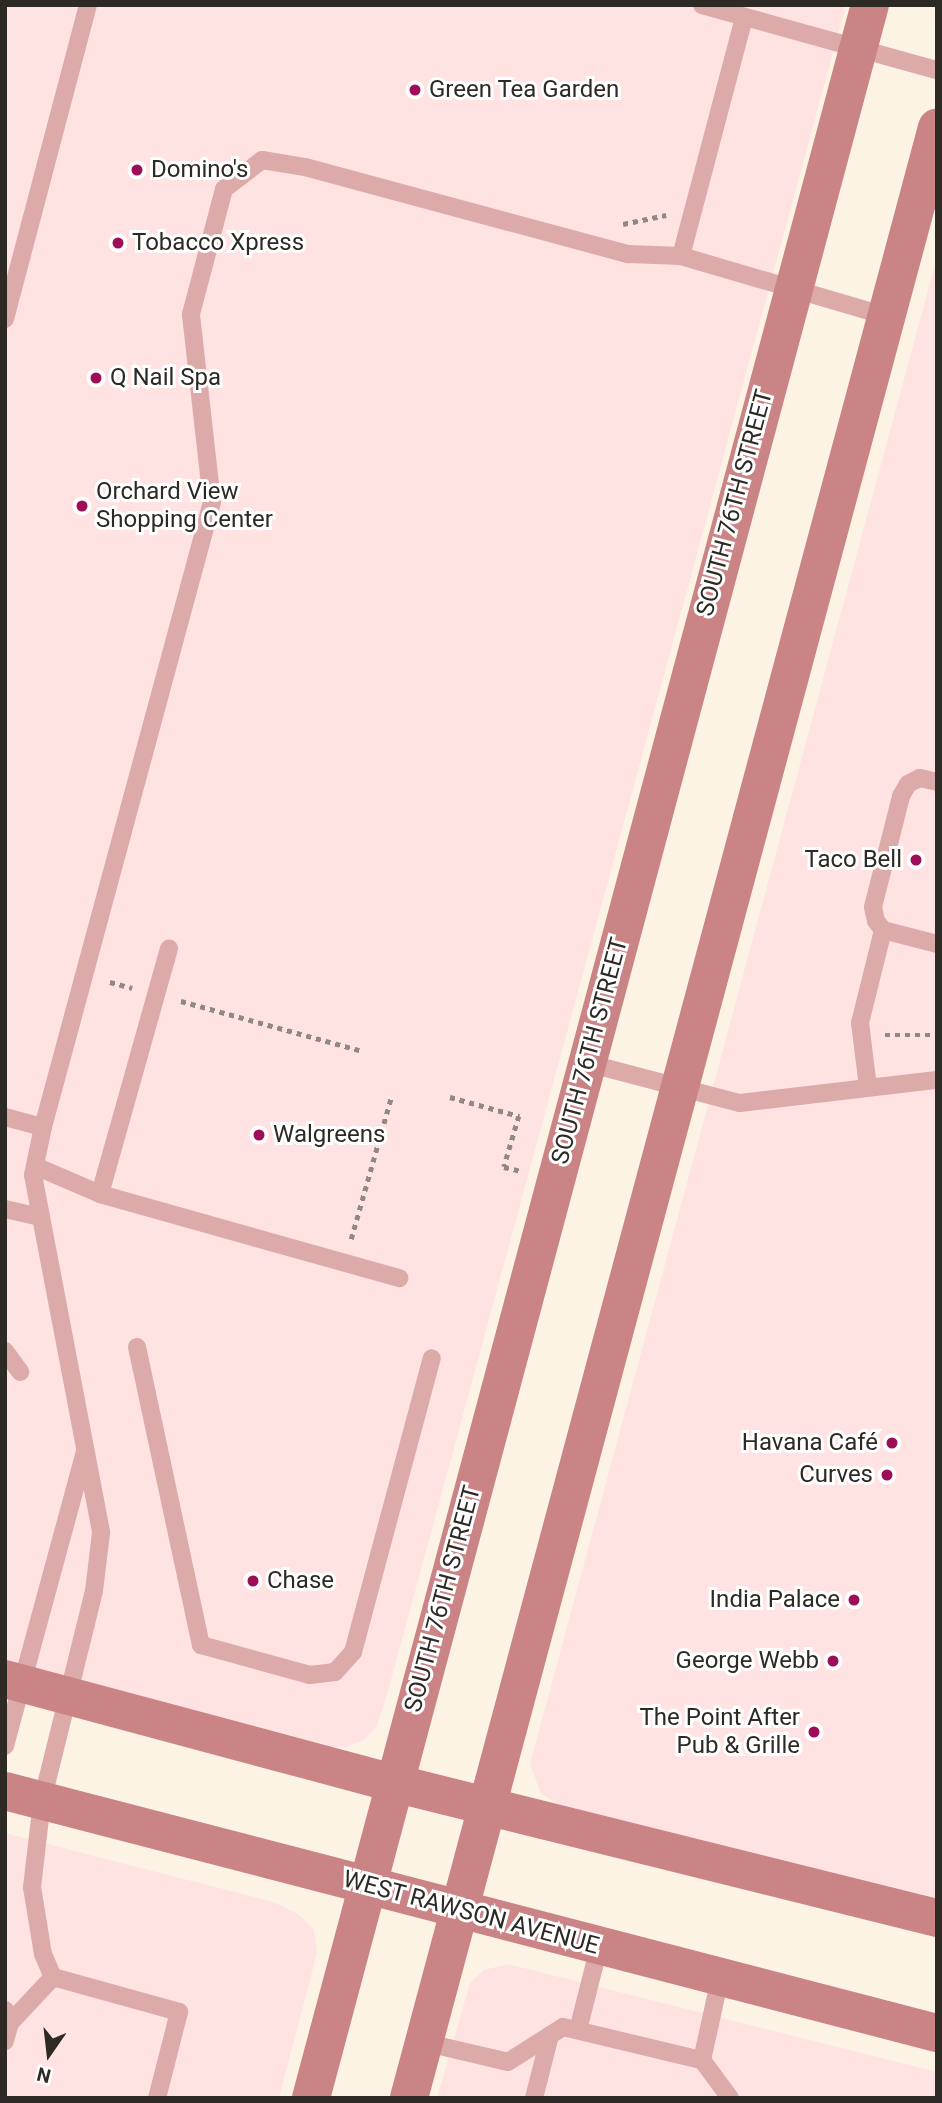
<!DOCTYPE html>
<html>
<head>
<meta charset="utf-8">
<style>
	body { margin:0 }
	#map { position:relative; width:942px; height:2103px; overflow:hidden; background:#fcf3e5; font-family:Roboto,sans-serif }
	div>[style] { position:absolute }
	.commercial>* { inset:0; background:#fee3e2 }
	.path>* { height:4.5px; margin-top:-2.25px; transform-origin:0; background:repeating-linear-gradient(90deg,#8f8980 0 5px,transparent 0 10px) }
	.lane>* { height:18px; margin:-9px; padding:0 9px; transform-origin:9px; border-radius:9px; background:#dbaaa9 }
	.secondary>* { height:38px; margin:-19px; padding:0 19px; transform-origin:19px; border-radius:19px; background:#cb8485 }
	.dots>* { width:19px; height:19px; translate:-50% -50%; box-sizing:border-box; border:4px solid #fff; border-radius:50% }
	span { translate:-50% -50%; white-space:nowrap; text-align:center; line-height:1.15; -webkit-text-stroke:6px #fff; paint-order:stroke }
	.poi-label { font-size:24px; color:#2d2a25 }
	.left { translate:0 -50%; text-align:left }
	.right { translate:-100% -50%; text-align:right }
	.street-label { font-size:24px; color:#2d2a25 }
	.frame { position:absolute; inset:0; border:7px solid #2d2a25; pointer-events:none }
	.north { position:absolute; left:14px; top:2019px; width:70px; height:70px; -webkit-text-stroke:5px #fff; paint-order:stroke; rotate:194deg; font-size:19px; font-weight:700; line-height:28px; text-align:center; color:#2d2a25 }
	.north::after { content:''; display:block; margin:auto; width:24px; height:32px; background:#2d2a25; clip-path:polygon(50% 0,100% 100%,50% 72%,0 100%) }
</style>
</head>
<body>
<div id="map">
	<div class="commercial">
		<i style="clip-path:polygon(5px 5px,846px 5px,388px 1691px,377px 1726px,365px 1739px,348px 1747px,330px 1747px,5px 1660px)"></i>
		<i style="clip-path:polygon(937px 257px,937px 1898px,560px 1805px,541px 1794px,530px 1764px)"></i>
		<i style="clip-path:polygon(5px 1833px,273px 1902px,298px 1914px,314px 1930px,317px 1953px,279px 2098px,5px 2098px)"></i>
		<i style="clip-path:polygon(508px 1964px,937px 2072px,937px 2098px,437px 2098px,470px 1983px,484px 1970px)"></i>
	</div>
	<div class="path">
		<i style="left:623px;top:224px;width:44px;rotate:-11.8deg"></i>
		<i style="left:110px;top:982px;width:23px;rotate:15deg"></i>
		<i style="left:181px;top:1001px;width:185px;rotate:15.4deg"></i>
		<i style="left:885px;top:1035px;width:52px"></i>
		<i style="left:450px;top:1097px;width:72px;rotate:15.4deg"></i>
		<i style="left:519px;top:1116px;width:53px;rotate:106.4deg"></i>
		<i style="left:504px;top:1167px;width:17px;rotate:13deg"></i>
		<i style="left:351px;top:1239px;width:147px;rotate:-74.2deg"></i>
	</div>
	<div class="lane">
		<i style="left:702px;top:5px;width:244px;rotate:15.5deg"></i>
		<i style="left:681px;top:256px;width:247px;rotate:-75.2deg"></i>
		<i style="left:5px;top:319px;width:325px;rotate:-75.2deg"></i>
		<i style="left:883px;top:930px;width:11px;rotate:-128deg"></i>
		<i style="left:876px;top:921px;width:14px;rotate:-102deg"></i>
		<i style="left:873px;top:907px;width:114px;rotate:-75.8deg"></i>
		<i style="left:901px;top:796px;width:14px;rotate:-60deg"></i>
		<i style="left:908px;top:784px;width:13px;rotate:-27deg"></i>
		<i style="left:920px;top:778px;width:17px;rotate:13deg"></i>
		<i style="left:587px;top:1063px;width:158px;rotate:14.7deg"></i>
		<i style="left:740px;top:1103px;width:198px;rotate:-6.7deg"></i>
		<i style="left:868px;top:1087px;width:64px;rotate:-97.1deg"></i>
		<i style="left:860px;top:1023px;width:96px;rotate:-76.1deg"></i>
		<i style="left:883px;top:930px;width:56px;rotate:14.5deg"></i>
		<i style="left:5px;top:1117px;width:39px;rotate:15deg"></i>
		<i style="left:43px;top:1127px;width:49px;rotate:101.8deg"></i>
		<i style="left:33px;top:1175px;width:364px;rotate:79.2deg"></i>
		<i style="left:101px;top:1533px;width:58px;rotate:96.9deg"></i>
		<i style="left:94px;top:1591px;width:216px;rotate:103.9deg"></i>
		<i style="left:42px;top:1801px;width:87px;rotate:96.6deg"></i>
		<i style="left:32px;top:1887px;width:68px;rotate:80.7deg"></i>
		<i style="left:43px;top:1954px;width:25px;rotate:67deg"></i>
		<i style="left:53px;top:1977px;width:131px;rotate:15.5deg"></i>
		<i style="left:179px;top:2012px;width:89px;rotate:104.3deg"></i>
		<i style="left:43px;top:1127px;width:647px;rotate:-74.87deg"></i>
		<i style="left:212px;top:502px;width:189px;rotate:-96.4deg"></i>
		<i style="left:191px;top:314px;width:129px;rotate:-75.2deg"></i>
		<i style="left:224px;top:189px;width:48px;rotate:-37.3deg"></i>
		<i style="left:262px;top:160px;width:44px;rotate:9.2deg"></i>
		<i style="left:305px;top:167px;width:335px;rotate:15.1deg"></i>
		<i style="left:628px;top:254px;width:53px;rotate:2.2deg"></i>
		<i style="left:681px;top:256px;width:214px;rotate:16.3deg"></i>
		<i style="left:35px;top:1166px;width:71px;rotate:23.3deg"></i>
		<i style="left:100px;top:1194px;width:311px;rotate:15.7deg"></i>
		<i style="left:100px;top:1194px;width:255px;rotate:-74.3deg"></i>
		<i style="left:5px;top:1209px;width:37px;rotate:13deg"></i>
		<i style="left:137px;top:1347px;width:305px;rotate:77.9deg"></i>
		<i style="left:201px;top:1645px;width:113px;rotate:15.4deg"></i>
		<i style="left:310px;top:1675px;width:25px;rotate:-7deg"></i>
		<i style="left:335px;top:1672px;width:27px;rotate:-48deg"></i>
		<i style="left:353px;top:1652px;width:304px;rotate:-75deg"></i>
		<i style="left:5px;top:1351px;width:26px;rotate:54deg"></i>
		<i style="left:5px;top:1746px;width:305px;rotate:-74.8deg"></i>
		<i style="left:5px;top:2010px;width:14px;rotate:69deg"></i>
		<i style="left:10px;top:2023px;width:19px;rotate:106deg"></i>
		<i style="left:10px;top:2023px;width:63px;rotate:-46.9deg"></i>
		<i style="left:578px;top:2030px;width:86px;rotate:-75.8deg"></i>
		<i style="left:423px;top:2042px;width:87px;rotate:13.2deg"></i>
		<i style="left:508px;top:2062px;width:65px;rotate:-32.5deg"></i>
		<i style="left:563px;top:2027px;width:143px;rotate:13.4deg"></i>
		<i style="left:702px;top:2060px;width:47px;rotate:53.6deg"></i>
		<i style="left:702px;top:2060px;width:84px;rotate:-77.6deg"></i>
		<i style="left:534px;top:2098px;width:65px;rotate:-75.7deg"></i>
	</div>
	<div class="secondary">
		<i style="left:5px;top:1679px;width:403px;rotate:15deg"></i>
		<i style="left:394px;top:1783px;width:560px;rotate:13.96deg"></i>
		<i style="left:5px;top:1791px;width:963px;rotate:14.56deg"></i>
		<i style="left:311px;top:2098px;width:2166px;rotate:-75.05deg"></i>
		<i style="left:409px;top:2098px;width:2040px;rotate:-75deg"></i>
	</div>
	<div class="dots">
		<i style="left:415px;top:90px;background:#9e0d58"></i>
		<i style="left:137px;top:170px;background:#9e0d58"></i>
		<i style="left:118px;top:243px;background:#9e0d58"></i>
		<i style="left:96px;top:378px;background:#9e0d58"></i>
		<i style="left:82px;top:506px;background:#9e0d58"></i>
		<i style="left:916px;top:860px;background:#9e0d58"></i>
		<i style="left:259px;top:1135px;background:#9e0d58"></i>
		<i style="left:892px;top:1443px;background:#9e0d58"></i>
		<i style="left:887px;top:1475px;background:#9e0d58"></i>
		<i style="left:253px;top:1581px;background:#9e0d58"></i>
		<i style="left:854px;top:1600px;background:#9e0d58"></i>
		<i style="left:833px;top:1661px;background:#9e0d58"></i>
		<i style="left:814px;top:1732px;background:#9e0d58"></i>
	</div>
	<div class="poi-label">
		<span class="left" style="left:429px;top:90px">Green Tea Garden</span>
		<span class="left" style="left:151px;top:170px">Domino's</span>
		<span class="left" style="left:132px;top:243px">Tobacco Xpress</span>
		<span class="left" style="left:110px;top:378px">Q Nail Spa</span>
		<span class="left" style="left:96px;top:506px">Orchard View<br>Shopping Center</span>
		<span class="right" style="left:902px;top:860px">Taco Bell</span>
		<span class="left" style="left:273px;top:1135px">Walgreens</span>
		<span class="right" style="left:878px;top:1443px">Havana Café</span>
		<span class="right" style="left:873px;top:1475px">Curves</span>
		<span class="left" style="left:267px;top:1581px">Chase</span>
		<span class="right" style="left:840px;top:1600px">India Palace</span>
		<span class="right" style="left:819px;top:1661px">George Webb</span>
		<span class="right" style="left:800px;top:1732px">The Point After<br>Pub &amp; Grille</span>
	</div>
	<div class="street-label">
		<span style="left:735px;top:503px;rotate:-75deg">SOUTH 76TH STREET</span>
		<span style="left:590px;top:1051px;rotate:-75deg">SOUTH 76TH STREET</span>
		<span style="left:443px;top:1599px;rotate:-75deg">SOUTH 76TH STREET</span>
		<span style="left:471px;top:1913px;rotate:15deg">WEST RAWSON AVENUE</span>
	</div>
	<div class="frame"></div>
	<div class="north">N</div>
</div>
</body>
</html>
